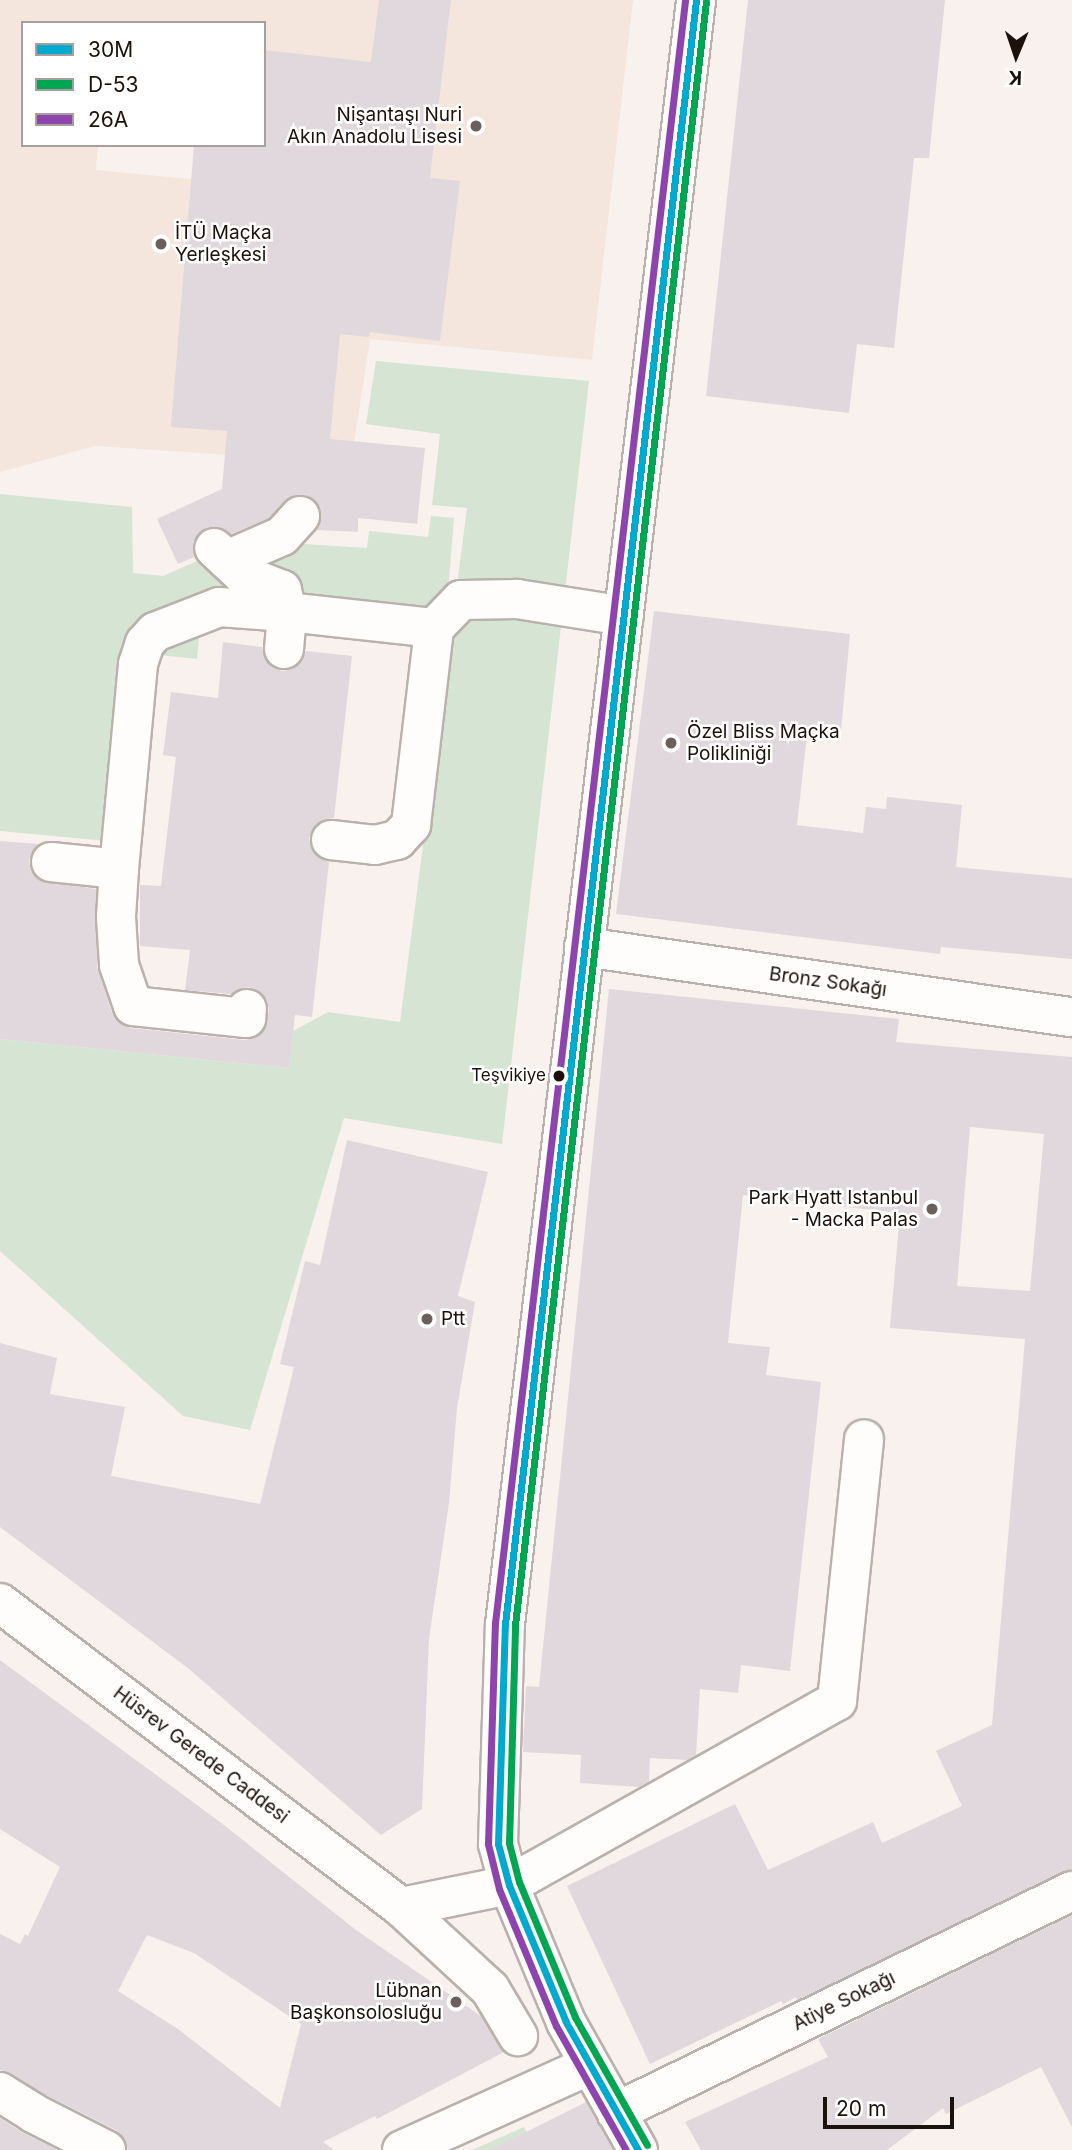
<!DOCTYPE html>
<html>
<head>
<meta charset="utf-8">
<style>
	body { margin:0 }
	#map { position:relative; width:1072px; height:2150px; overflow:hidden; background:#f9f1ee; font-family:Inter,sans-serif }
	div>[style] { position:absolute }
	.education>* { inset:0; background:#f5e6dd }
	.green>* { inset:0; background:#d5e4d3 }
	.building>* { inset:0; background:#e0d8dc }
	.roads { filter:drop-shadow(2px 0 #bab1ac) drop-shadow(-2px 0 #bab1ac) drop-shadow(0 2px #bab1ac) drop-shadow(0 -2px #bab1ac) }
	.minor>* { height:38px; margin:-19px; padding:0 19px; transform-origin:19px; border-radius:19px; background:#fefdfc }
	.major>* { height:38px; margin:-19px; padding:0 19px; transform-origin:19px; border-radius:19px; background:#fefdfc }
	.bus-1>* { height:7px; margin:-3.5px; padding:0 3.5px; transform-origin:3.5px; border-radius:3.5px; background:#00a9ce }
	.bus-2>* { height:7px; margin:-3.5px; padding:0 3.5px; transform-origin:3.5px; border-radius:3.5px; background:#00a651 }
	.bus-3>* { height:7px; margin:-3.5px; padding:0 3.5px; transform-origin:3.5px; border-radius:3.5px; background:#8e44ad }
	.dots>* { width:19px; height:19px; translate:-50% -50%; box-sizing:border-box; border:4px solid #fff; border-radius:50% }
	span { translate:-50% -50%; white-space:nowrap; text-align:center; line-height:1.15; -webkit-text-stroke:5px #fff; paint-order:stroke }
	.bus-label { font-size:17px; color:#1d110b }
	.right { translate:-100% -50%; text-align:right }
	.poi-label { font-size:19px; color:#1d110b }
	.left { translate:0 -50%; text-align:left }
	.street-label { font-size:19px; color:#1d110b }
	.legend { position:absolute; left:21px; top:21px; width:245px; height:126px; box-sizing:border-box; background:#fff; border:2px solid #a5a09d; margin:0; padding:9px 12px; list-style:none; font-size:21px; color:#1d110b }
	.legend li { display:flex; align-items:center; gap:14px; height:35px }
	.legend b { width:35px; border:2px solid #a5a09d }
	.north { position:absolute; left:981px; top:21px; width:70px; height:70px; -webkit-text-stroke:5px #fff; paint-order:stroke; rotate:182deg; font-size:19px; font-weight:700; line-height:28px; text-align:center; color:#1d110b }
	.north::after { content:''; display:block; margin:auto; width:24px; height:32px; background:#1d110b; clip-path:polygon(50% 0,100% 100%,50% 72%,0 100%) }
	.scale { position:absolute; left:823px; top:2097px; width:131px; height:32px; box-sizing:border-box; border:4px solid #1d110b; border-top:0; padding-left:9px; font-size:21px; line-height:24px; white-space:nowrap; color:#1d110b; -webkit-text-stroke:5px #fff; paint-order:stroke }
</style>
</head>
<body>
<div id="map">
	<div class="education">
		<i style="clip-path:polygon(evenodd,0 0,633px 0,592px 360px,370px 339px,351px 463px,96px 446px,0 472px,0 0,23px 23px,264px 23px,264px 50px,339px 61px,326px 192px,96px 170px,98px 145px,23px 145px,23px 23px)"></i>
	</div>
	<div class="green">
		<i style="clip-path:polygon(376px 361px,589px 381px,502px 1144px,344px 1118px,250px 1430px,183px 1416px,0 1251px,0 1039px,289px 1068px,293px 1031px,328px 1012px,400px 1022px,467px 508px,432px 505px,440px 434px,366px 424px)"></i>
		<i style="clip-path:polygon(0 494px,132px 507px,133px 573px,163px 576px,291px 520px,289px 543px,367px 548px,369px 531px,428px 537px,431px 516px,454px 518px,447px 605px,427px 621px,203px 600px,197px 659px,159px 655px,139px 844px,0 831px)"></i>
		<i style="clip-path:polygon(524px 2127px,535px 2150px,472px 2150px)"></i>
	</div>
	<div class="building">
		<i style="clip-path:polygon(379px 0,451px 0,430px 178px,460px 181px,440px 341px,370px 332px,369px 337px,340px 334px,330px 439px,425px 448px,417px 524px,358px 518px,358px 532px,317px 530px,321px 520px,321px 510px,315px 500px,305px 495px,294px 495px,269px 518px,231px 534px,220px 527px,207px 527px,198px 534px,193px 542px,194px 557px,178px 564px,157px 519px,222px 489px,227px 431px,171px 427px,194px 145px,264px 145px,264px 50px,371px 62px)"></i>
		<i style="clip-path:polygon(748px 0,945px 0,929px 158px,914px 158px,894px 348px,857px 344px,849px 413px,706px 396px)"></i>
		<i style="clip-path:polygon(654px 611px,850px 634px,841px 730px,808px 726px,797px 825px,863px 833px,866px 807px,886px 809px,887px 797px,962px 805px,956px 867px,1072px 878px,1072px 959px,941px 947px,940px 954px,616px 914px)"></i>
		<i style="clip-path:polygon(223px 642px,262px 647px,265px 659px,271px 667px,282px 671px,294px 668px,302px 662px,306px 651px,352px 656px,334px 818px,323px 820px,314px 827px,309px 838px,311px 848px,318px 857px,329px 862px,312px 1017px,295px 1015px,289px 1068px,0 1039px,0 841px,39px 844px,33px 850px,29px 860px,31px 872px,39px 880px,96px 889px,97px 967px,112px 1013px,120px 1023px,131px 1028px,244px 1040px,255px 1038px,264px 1030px,269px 1011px,267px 1000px,259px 991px,249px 987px,231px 994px,185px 990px,190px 950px,140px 946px,140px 885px,161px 886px,176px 757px,163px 755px,171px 692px,218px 698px)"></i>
		<i style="clip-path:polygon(evenodd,609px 989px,899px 1019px,896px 1042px,1072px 1057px,1072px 1869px,797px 2000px,796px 1997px,783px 2004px,781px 2001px,650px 2064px,567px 1886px,735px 1804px,768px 1870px,873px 1822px,882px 1843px,962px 1806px,936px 1751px,992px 1725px,1025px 1339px,890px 1328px,900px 1213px,743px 1195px,728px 1343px,770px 1347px,766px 1375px,821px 1382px,790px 1671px,741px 1665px,738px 1693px,700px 1689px,696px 1755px,687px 1760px,650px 1758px,649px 1781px,639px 1787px,580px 1783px,581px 1755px,523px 1752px,526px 1686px,539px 1687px,609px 989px,970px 1127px,1044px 1134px,1030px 1291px,957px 1286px,970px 1127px)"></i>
		<i style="clip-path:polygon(347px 1140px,488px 1172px,458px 1296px,475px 1302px,457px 1408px,449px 1503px,429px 1639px,422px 1809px,381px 1835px,189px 1669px,0 1527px,0 1343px,57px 1358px,50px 1394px,125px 1407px,111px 1476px,260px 1504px,294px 1367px,280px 1364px,305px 1261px,320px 1265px)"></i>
		<i style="clip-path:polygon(evenodd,0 1660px,220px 1822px,356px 1930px,481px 2016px,504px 2052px,377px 2119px,375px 2116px,323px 2142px,334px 2150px,128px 2150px,125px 2139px,116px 2130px,44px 2094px,12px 2074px,0 2070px,0 1934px,20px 1944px,25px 1934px,28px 1936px,60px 1867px,0 1829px,0 1660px,147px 1935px,194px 1953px,301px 2024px,280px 2108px,178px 2029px,118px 1991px,147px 1935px)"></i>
		<i style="clip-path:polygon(1072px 1915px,1072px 2127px,1041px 2067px,946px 2114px,943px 2108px,887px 2150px,701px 2150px,685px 2122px,828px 2057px,818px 2039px)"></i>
		<i style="clip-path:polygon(586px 2102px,613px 2150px,490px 2150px)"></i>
		<i style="clip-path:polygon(0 2118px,23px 2133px,58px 2150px,0 2150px)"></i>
	</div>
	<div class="roads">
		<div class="minor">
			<i style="left:227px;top:560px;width:60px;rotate:-23.6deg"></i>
			<i style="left:282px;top:536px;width:27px;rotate:-48deg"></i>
			<i style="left:284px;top:649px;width:37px;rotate:-85deg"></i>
			<i style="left:287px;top:612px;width:148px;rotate:6.2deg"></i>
			<i style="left:331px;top:840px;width:44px;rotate:6.5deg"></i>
			<i style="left:375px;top:845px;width:23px;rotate:-13deg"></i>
			<i style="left:397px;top:840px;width:21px;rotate:-47deg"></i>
			<i style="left:411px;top:825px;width:198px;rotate:-83.3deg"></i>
			<i style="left:434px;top:628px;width:39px;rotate:-46deg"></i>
			<i style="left:461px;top:600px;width:56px;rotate:-1deg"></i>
			<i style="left:517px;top:599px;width:108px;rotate:9deg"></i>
			<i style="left:51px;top:862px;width:68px;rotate:5.9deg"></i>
			<i style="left:119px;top:869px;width:48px;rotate:93.6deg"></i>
			<i style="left:116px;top:917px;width:48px;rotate:86.4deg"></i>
			<i style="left:119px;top:965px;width:43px;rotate:71.1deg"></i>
			<i style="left:133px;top:1006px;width:114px;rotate:6.1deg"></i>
			<i style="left:246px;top:1018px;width:9px;rotate:-84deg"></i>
			<i style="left:119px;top:869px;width:206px;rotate:-84.7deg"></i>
			<i style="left:138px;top:664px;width:22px;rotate:-72deg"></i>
			<i style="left:145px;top:643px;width:15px;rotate:-48deg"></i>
			<i style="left:155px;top:632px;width:69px;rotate:-21.3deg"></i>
			<i style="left:219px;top:607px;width:68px;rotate:4.2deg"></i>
			<i style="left:287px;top:612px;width:23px;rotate:-103deg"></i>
			<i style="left:282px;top:590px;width:43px;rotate:-158.2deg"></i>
			<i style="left:242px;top:574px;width:38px;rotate:-137deg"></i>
			<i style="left:584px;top:947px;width:493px;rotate:8.2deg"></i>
			<i style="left:0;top:1603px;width:503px;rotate:37.17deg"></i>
			<i style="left:401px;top:1907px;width:110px;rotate:-11.5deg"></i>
			<i style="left:509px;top:1885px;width:376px;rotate:-29.3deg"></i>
			<i style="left:837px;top:1701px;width:263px;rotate:-84.1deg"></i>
			<i style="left:401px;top:1907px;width:121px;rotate:42.7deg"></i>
			<i style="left:490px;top:1989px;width:55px;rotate:59.2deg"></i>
			<i style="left:0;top:2092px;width:39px;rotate:32deg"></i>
			<i style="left:33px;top:2113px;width:82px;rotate:26.9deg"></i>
			<i style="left:616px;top:2112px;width:507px;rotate:-25.86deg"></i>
			<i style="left:402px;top:2150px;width:206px;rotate:-24.3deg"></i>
		</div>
		<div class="major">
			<i style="left:638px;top:2150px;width:147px;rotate:-119.4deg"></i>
			<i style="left:566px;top:2022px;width:148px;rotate:-112.6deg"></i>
			<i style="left:509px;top:1885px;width:42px;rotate:-105deg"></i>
			<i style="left:498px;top:1844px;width:220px;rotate:-88.2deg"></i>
			<i style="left:505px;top:1624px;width:1635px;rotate:-83.29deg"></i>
		</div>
	</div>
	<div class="bus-1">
		<i style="left:638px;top:2150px;width:147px;rotate:-119.4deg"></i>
		<i style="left:566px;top:2022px;width:148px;rotate:-112.6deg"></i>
		<i style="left:509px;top:1885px;width:42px;rotate:-105deg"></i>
		<i style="left:498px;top:1844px;width:220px;rotate:-88.2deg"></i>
		<i style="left:505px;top:1624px;width:1635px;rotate:-83.29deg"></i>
	</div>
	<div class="bus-2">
		<i style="left:647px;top:2145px;width:147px;rotate:-119.4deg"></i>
		<i style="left:575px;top:2017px;width:146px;rotate:-112.5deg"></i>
		<i style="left:519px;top:1882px;width:40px;rotate:-104.4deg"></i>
		<i style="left:509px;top:1843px;width:218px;rotate:-88.4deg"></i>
		<i style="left:515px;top:1625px;width:1635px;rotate:-83.29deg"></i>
	</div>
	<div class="bus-3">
		<i style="left:626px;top:2150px;width:142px;rotate:-119.4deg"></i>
		<i style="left:556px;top:2026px;width:148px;rotate:-112.6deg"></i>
		<i style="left:499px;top:1889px;width:46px;rotate:-103.7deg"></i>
		<i style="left:488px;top:1844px;width:221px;rotate:-88.2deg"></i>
		<i style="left:495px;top:1623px;width:1634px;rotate:-83.32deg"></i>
	</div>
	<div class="dots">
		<i style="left:476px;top:126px;background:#6a5f5a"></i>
		<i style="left:161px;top:244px;background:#6a5f5a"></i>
		<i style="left:671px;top:743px;background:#6a5f5a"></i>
		<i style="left:559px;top:1076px;background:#1d110b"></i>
		<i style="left:932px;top:1209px;background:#6a5f5a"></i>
		<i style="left:427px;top:1319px;background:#6a5f5a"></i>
		<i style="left:456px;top:2002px;background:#6a5f5a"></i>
	</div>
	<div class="bus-label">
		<span class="right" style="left:546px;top:1076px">Teşvikiye</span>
	</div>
	<div class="poi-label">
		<span class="right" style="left:462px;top:126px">Nişantaşı Nuri<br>Akın Anadolu Lisesi</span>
		<span class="left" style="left:175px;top:244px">İTÜ Maçka<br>Yerleşkesi</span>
		<span class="left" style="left:687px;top:743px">Özel Bliss Maçka<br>Polikliniği</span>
		<span class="right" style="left:918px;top:1209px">Park Hyatt Istanbul<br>- Macka Palas</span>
		<span class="left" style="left:441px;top:1319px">Ptt</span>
		<span class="right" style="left:442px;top:2002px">Lübnan<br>Başkonsolosluğu</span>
	</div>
	<div class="street-label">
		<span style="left:828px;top:982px;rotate:8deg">Bronz Sokağı</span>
		<span style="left:201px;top:1755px;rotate:37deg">Hüsrev Gerede Caddesi</span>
		<span style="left:844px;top:2001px;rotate:-26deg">Atiye Sokağı</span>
	</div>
	<ul class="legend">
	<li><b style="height:9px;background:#00a9ce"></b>30M</li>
	<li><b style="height:9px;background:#00a651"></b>D-53</li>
	<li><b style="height:9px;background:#8e44ad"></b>26A</li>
	</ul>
	<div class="north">K</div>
	<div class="scale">20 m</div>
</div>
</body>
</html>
